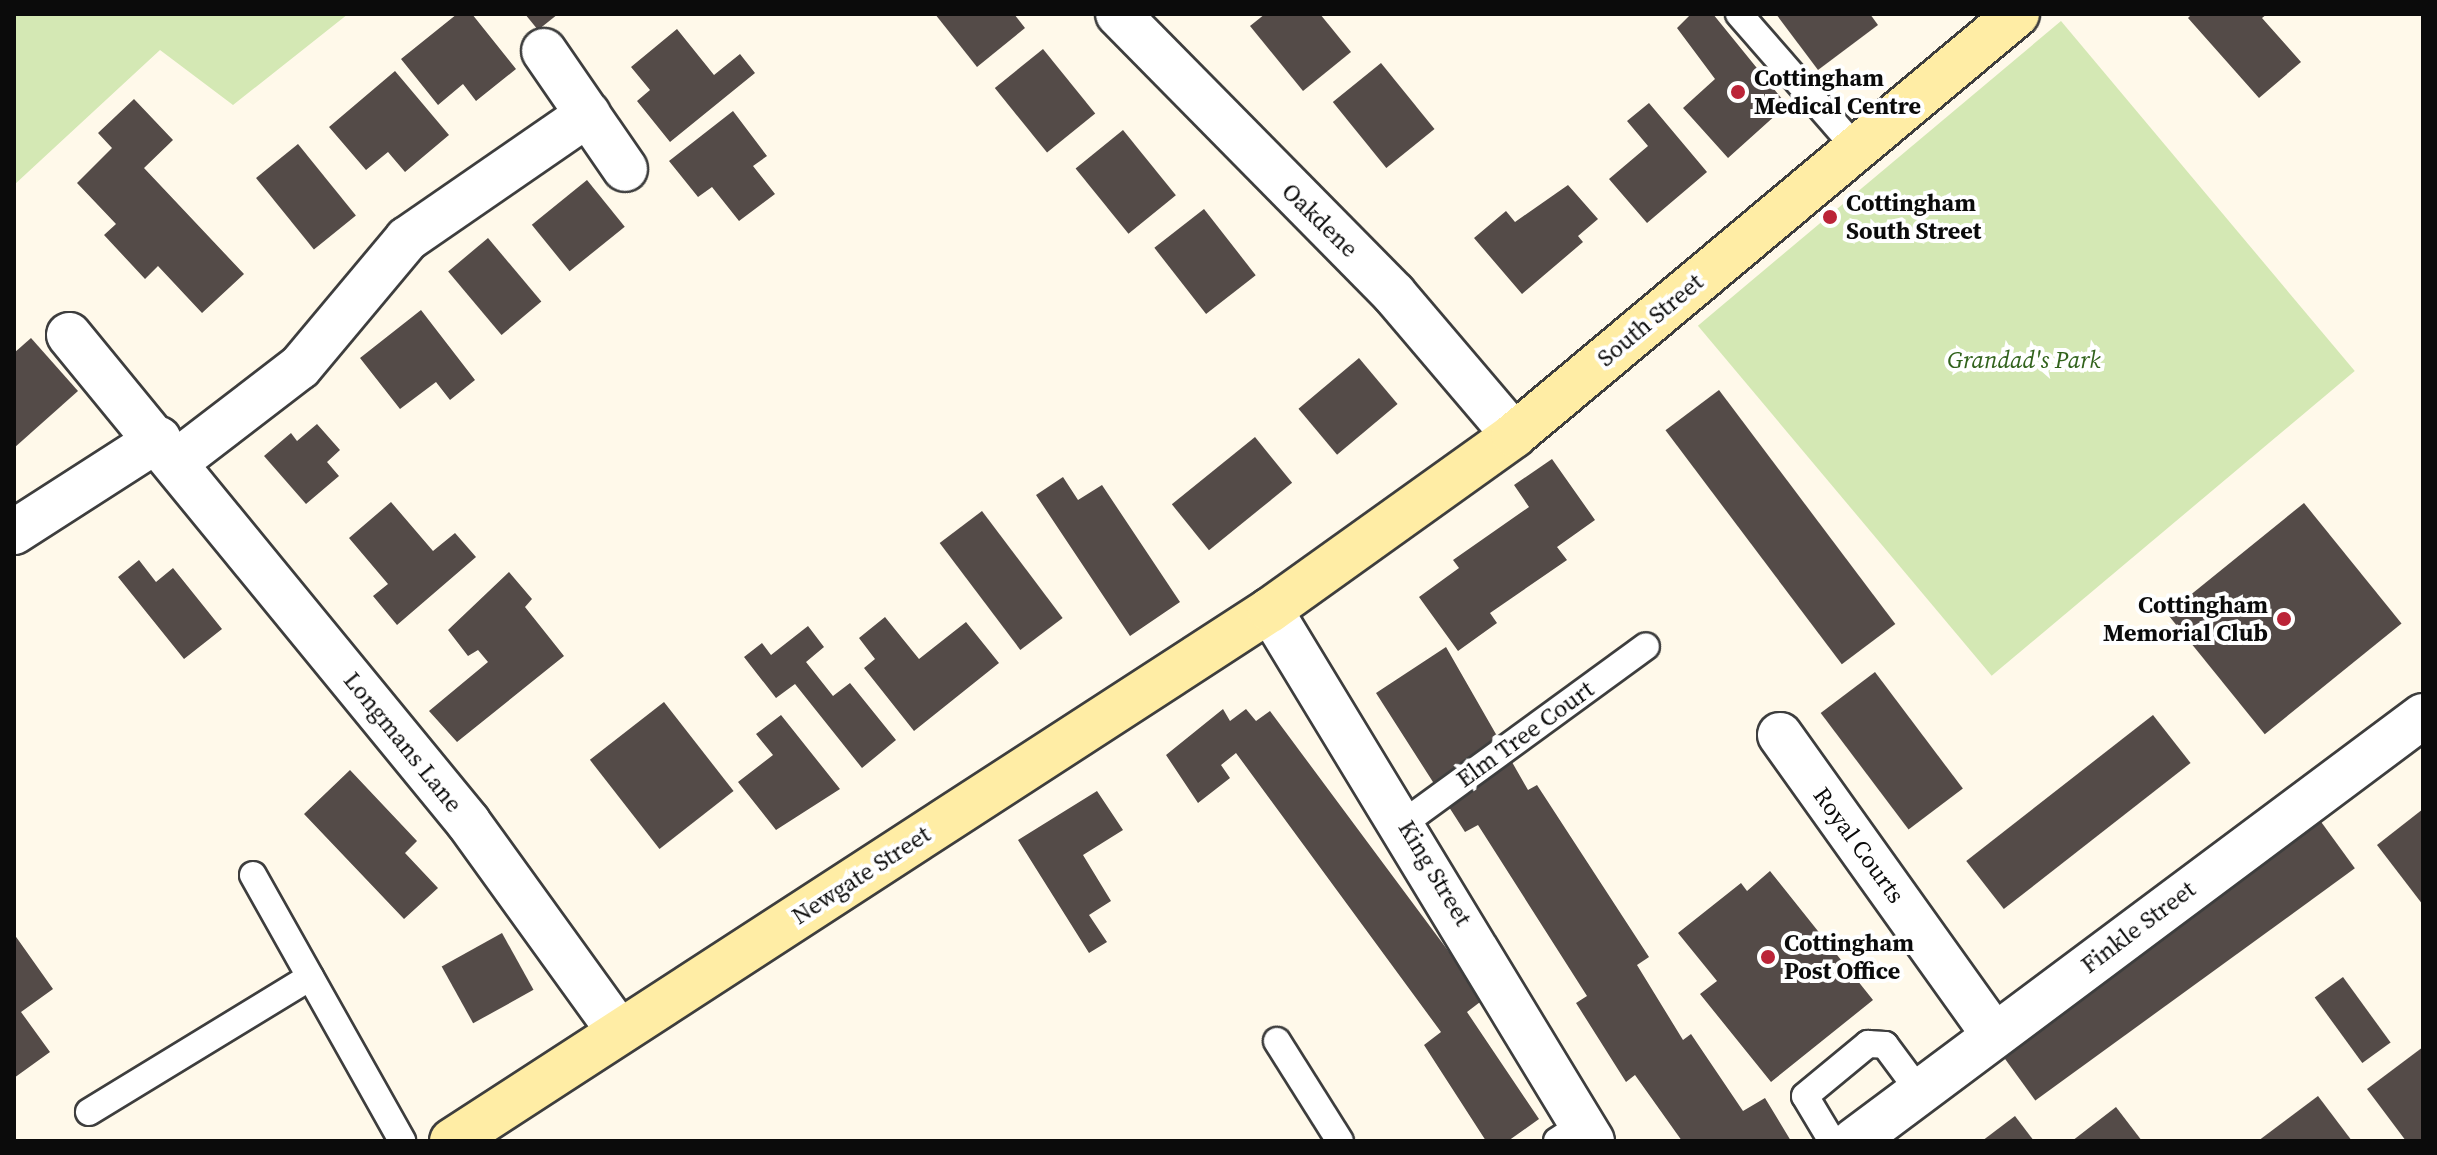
<!DOCTYPE html>
<html>
<head>
<meta charset="utf-8">
<style>
	body { margin:0 }
	#map { position:relative; width:2437px; height:1155px; overflow:hidden; background:#fff9ea; font-family:"Source Serif 4",serif }
	div>[style] { position:absolute }
	.green>* { inset:0; background:#d4e8b4; transform-origin:0 0 }
	.building>* { inset:0; background:#544b48; transform-origin:0 0 }
	.roads { filter:drop-shadow(2px 0 #3e3e3e) drop-shadow(-2px 0 #3e3e3e) drop-shadow(0 2px #3e3e3e) drop-shadow(0 -2px #3e3e3e) }
	.lane>* { height:26px; margin:-13px; padding:0 13px; transform-origin:13px; border-radius:13px; background:#fff }
	.street>* { height:44px; margin:-22px; padding:0 22px; transform-origin:22px; border-radius:22px; background:#fff }
	.secondary>* { height:44px; margin:-22px; padding:0 22px; transform-origin:22px; border-radius:22px; background:#ffeda5 }
	.dots>* { width:22px; height:22px; translate:-50% -50%; box-sizing:border-box; border:4px solid #fff; border-radius:50% }
	span { translate:-50% -50%; white-space:nowrap; text-align:center; line-height:1.15; -webkit-text-stroke:8px #fff; paint-order:stroke }
	.poi-label { font-size:24px; color:#0b0b0b; font-weight:700 }
	.left { translate:0 -50%; text-align:left }
	.right { translate:-100% -50%; text-align:right }
	.street-label { font-size:24px; color:#0b0b0b }
	.park-label { font-size:24px; color:#31621c; font-style:italic }
	.frame { position:absolute; inset:0; border:16px solid #0b0b0b; pointer-events:none }
</style>
</head>
<body>
<div id="map">
	<div class="green">
		<i style="clip-path:polygon(14px 14px,348px 14px,233px 105px,160px 50px,14px 185px)"></i>
		<i style="left:2061px;top:21px;width:457px;height:474px;rotate:50deg"></i>
	</div>
	<div class="building">
		<i style="clip-path:polygon(457px 14px,472px 14px,516px 69px,476px 101px,463px 84px,438px 105px,401px 59px)"></i>
		<i style="clip-path:polygon(525px 14px,558px 14px,538px 30px)"></i>
		<i style="clip-path:polygon(935px 14px,1014px 14px,1025px 28px,977px 67px)"></i>
		<i style="clip-path:polygon(1265px 14px,1320px 14px,1351px 52px,1303px 91px,1250px 26px)"></i>
		<i style="clip-path:polygon(1691px 14px,1713px 14px,1787px 105px,1728px 158px,1683px 108px,1715px 79px,1677px 28px)"></i>
		<i style="clip-path:polygon(1776px 14px,1870px 14px,1878px 25px,1818px 70px)"></i>
		<i style="clip-path:polygon(2192px 14px,2267px 14px,2262px 18px,2301px 62px,2259px 98px,2188px 18px)"></i>
		<i style="clip-path:polygon(677px 29px,714px 75px,740px 54px,755px 73px,670px 142px,637px 101px,650px 90px,631px 67px)"></i>
		<i style="left:1043px;top:49px;width:83px;height:62px;rotate:51deg"></i>
		<i style="left:1381px;top:63px;width:85px;height:62px;rotate:51deg"></i>
		<i style="clip-path:polygon(395px 71px,449px 135px,405px 172px,388px 152px,366px 170px,329px 127px)"></i>
		<i style="clip-path:polygon(134px 99px,173px 140px,144px 168px,244px 274px,202px 313px,158px 266px,145px 279px,104px 235px,116px 224px,77px 183px,112px 148px,98px 133px)"></i>
		<i style="clip-path:polygon(1649px 103px,1707px 172px,1647px 223px,1609px 179px,1648px 146px,1627px 121px)"></i>
		<i style="clip-path:polygon(733px 111px,767px 156px,753px 166px,775px 194px,739px 221px,712px 187px,698px 197px,669px 161px)"></i>
		<i style="left:1123px;top:130px;width:84px;height:61px;rotate:51deg"></i>
		<i style="left:298px;top:144px;width:92px;height:54px;rotate:51deg"></i>
		<i style="left:587px;top:180px;width:60px;height:71px;rotate:51deg"></i>
		<i style="clip-path:polygon(1568px 185px,1598px 219px,1578px 236px,1583px 242px,1522px 294px,1474px 238px,1506px 211px,1515px 222px)"></i>
		<i style="left:1204px;top:209px;width:84px;height:63px;rotate:52deg"></i>
		<i style="left:488px;top:238px;width:83px;height:52px;rotate:50deg"></i>
		<i style="clip-path:polygon(421px 310px,475px 380px,450px 400px,436px 382px,400px 409px,360px 358px)"></i>
		<i style="clip-path:polygon(31px 338px,78px 391px,14px 448px,14px 353px)"></i>
		<i style="left:1359px;top:358px;width:60px;height:79px;rotate:50deg"></i>
		<i style="left:1719px;top:390px;width:293px;height:67px;rotate:53deg"></i>
		<i style="clip-path:polygon(317px 424px,340px 450px,327px 462px,339px 476px,306px 504px,264px 456px,291px 433px,297px 441px)"></i>
		<i style="left:1255px;top:437px;width:59px;height:107px;rotate:51deg"></i>
		<i style="clip-path:polygon(1552px 459px,1595px 520px,1557px 547px,1567px 560px,1490px 613px,1497px 623px,1458px 651px,1419px 597px,1459px 568px,1453px 560px,1529px 507px,1514px 485px)"></i>
		<i style="clip-path:polygon(1063px 477px,1078px 500px,1102px 485px,1180px 602px,1130px 636px,1036px 495px)"></i>
		<i style="clip-path:polygon(391px 502px,433px 551px,455px 533px,476px 557px,397px 625px,373px 596px,388px 584px,349px 538px)"></i>
		<i style="left:2304px;top:503px;width:155px;height:176px;rotate:51deg"></i>
		<i style="left:982px;top:511px;width:134px;height:53px;rotate:53deg"></i>
		<i style="clip-path:polygon(139px 560px,156px 582px,173px 568px,222px 629px,184px 659px,118px 577px)"></i>
		<i style="clip-path:polygon(509px 572px,532px 599px,525px 607px,564px 656px,457px 742px,429px 711px,488px 662px,478px 650px,468px 656px,448px 630px)"></i>
		<i style="clip-path:polygon(885px 617px,919px 659px,966px 622px,999px 663px,914px 731px,864px 668px,875px 659px,859px 638px)"></i>
		<i style="clip-path:polygon(808px 626px,824px 647px,806px 662px,833px 696px,850px 683px,896px 740px,862px 768px,795px 684px,776px 698px,744px 657px,762px 643px,771px 655px)"></i>
		<i style="clip-path:polygon(1446px 647px,1528px 790px,1537px 785px,1649px 957px,1637px 965px,1683px 1040px,1691px 1034px,1743px 1111px,1765px 1098px,1791px 1141px,1682px 1141px,1635px 1075px,1626px 1082px,1576px 1003px,1587px 996px,1478px 825px,1465px 832px,1376px 693px)"></i>
		<i style="left:1875px;top:672px;width:146px;height:68px;rotate:53deg"></i>
		<i style="left:664px;top:702px;width:113px;height:94px;rotate:52deg"></i>
		<i style="clip-path:polygon(1223px 709px,1230px 721px,1246px 709px,1256px 721px,1270px 711px,1484px 999px,1467px 1012px,1539px 1119px,1508px 1141px,1486px 1141px,1424px 1045px,1441px 1032px,1236px 753px,1221px 765px,1230px 778px,1198px 803px,1166px 755px)"></i>
		<i style="clip-path:polygon(781px 715px,840px 789px,776px 830px,738px 782px,773px 755px,756px 734px)"></i>
		<i style="left:2153px;top:715px;width:61px;height:237px;rotate:52deg"></i>
		<i style="clip-path:polygon(350px 770px,417px 841px,405px 853px,438px 888px,404px 919px,304px 814px)"></i>
		<i style="clip-path:polygon(1097px 791px,1123px 830px,1083px 855px,1111px 901px,1089px 915px,1107px 942px,1089px 953px,1018px 840px)"></i>
		<i style="clip-path:polygon(2423px 809px,2423px 905px,2377px 845px)"></i>
		<i style="left:2319px;top:819px;width:61px;height:395px;rotate:54deg"></i>
		<i style="clip-path:polygon(1770px 871px,1873px 1000px,1771px 1082px,1700px 994px,1717px 981px,1678px 933px,1741px 883px,1747px 891px)"></i>
		<i style="left:502px;top:933px;width:65px;height:69px;rotate:61deg"></i>
		<i style="clip-path:polygon(14px 934px,53px 989px,21px 1012px,50px 1052px,14px 1078px)"></i>
		<i style="left:2343px;top:977px;width:81px;height:35px;rotate:54deg"></i>
		<i style="clip-path:polygon(2423px 1047px,2423px 1141px,2406px 1141px,2367px 1089px)"></i>
		<i style="clip-path:polygon(2318px 1096px,2352px 1141px,2258px 1141px)"></i>
		<i style="clip-path:polygon(2116px 1107px,2142px 1141px,2072px 1141px)"></i>
		<i style="clip-path:polygon(2015px 1116px,2034px 1141px,1982px 1141px)"></i>
	</div>
	<div class="roads">
		<div class="lane">
			<i style="left:1739px;top:14px;width:176px;rotate:48.9deg"></i>
			<i style="left:1405px;top:822px;width:298px;rotate:-36.1deg"></i>
			<i style="left:253px;top:875px;width:305px;rotate:60.7deg"></i>
			<i style="left:1277px;top:1041px;width:118px;rotate:57.8deg"></i>
			<i style="left:89px;top:1112px;width:259px;rotate:-31.4deg"></i>
			<i style="left:1557px;top:1141px;width:30px;rotate:-33deg"></i>
			<i style="left:1832px;top:1141px;width:52px;rotate:-121deg"></i>
			<i style="left:1805px;top:1096px;width:82px;rotate:-39.5deg"></i>
			<i style="left:1868px;top:1044px;width:17px;rotate:3deg"></i>
			<i style="left:1885px;top:1045px;width:57px;rotate:53.5deg"></i>
		</div>
		<div class="street">
			<i style="left:1118px;top:14px;width:393px;rotate:45.4deg"></i>
			<i style="left:1394px;top:294px;width:185px;rotate:49.6deg"></i>
			<i style="left:544px;top:51px;width:143px;rotate:55.5deg"></i>
			<i style="left:69px;top:335px;width:630px;rotate:50.67deg"></i>
			<i style="left:468px;top:822px;width:258px;rotate:54.2deg"></i>
			<i style="left:176px;top:462px;width:156px;rotate:-37.5deg"></i>
			<i style="left:300px;top:367px;width:167px;rotate:-50.1deg"></i>
			<i style="left:407px;top:239px;width:220px;rotate:-34.6deg"></i>
			<i style="left:14px;top:532px;width:172px;rotate:-32.7deg"></i>
			<i style="left:1270px;top:610px;width:621px;rotate:58.77deg"></i>
			<i style="left:1780px;top:735px;width:367px;rotate:54.5deg"></i>
			<i style="left:1854px;top:1141px;width:710px;rotate:-36.76deg"></i>
		</div>
		<div class="secondary">
			<i style="left:452px;top:1141px;width:975px;rotate:-32.99deg"></i>
			<i style="left:1270px;top:610px;width:300px;rotate:-35.6deg"></i>
			<i style="left:1514px;top:435px;width:656px;rotate:-39.93deg"></i>
		</div>
	</div>
	<div class="dots">
		<i style="left:1738px;top:92px;background:#bb2438"></i>
		<i style="left:1830px;top:217px;background:#bb2438"></i>
		<i style="left:2284px;top:619px;background:#bb2438"></i>
		<i style="left:1768px;top:957px;background:#bb2438"></i>
	</div>
	<div class="poi-label">
		<span class="left" style="left:1754px;top:92px">Cottingham<br>Medical Centre</span>
		<span class="left" style="left:1846px;top:217px">Cottingham<br>South Street</span>
		<span class="right" style="left:2268px;top:619px">Cottingham<br>Memorial Club</span>
		<span class="left" style="left:1784px;top:957px">Cottingham<br>Post Office</span>
	</div>
	<div class="street-label">
		<span style="left:1320px;top:220px;rotate:44deg">Oakdene</span>
		<span style="left:1650px;top:320px;rotate:-40deg">South Street</span>
		<span style="left:1525px;top:734px;rotate:-36deg">Elm Tree Court</span>
		<span style="left:403px;top:742px;rotate:51deg">Longmans Lane</span>
		<span style="left:1859px;top:845px;rotate:54deg">Royal Courts</span>
		<span style="left:1435px;top:873px;rotate:59deg">King Street</span>
		<span style="left:861px;top:875px;rotate:-33deg">Newgate Street</span>
		<span style="left:2138px;top:927px;rotate:-37deg">Finkle Street</span>
	</div>
	<div class="park-label">
		<span style="left:2024px;top:360px">Grandad's Park</span>
	</div>
	<div class="frame"></div>
</div>
</body>
</html>
